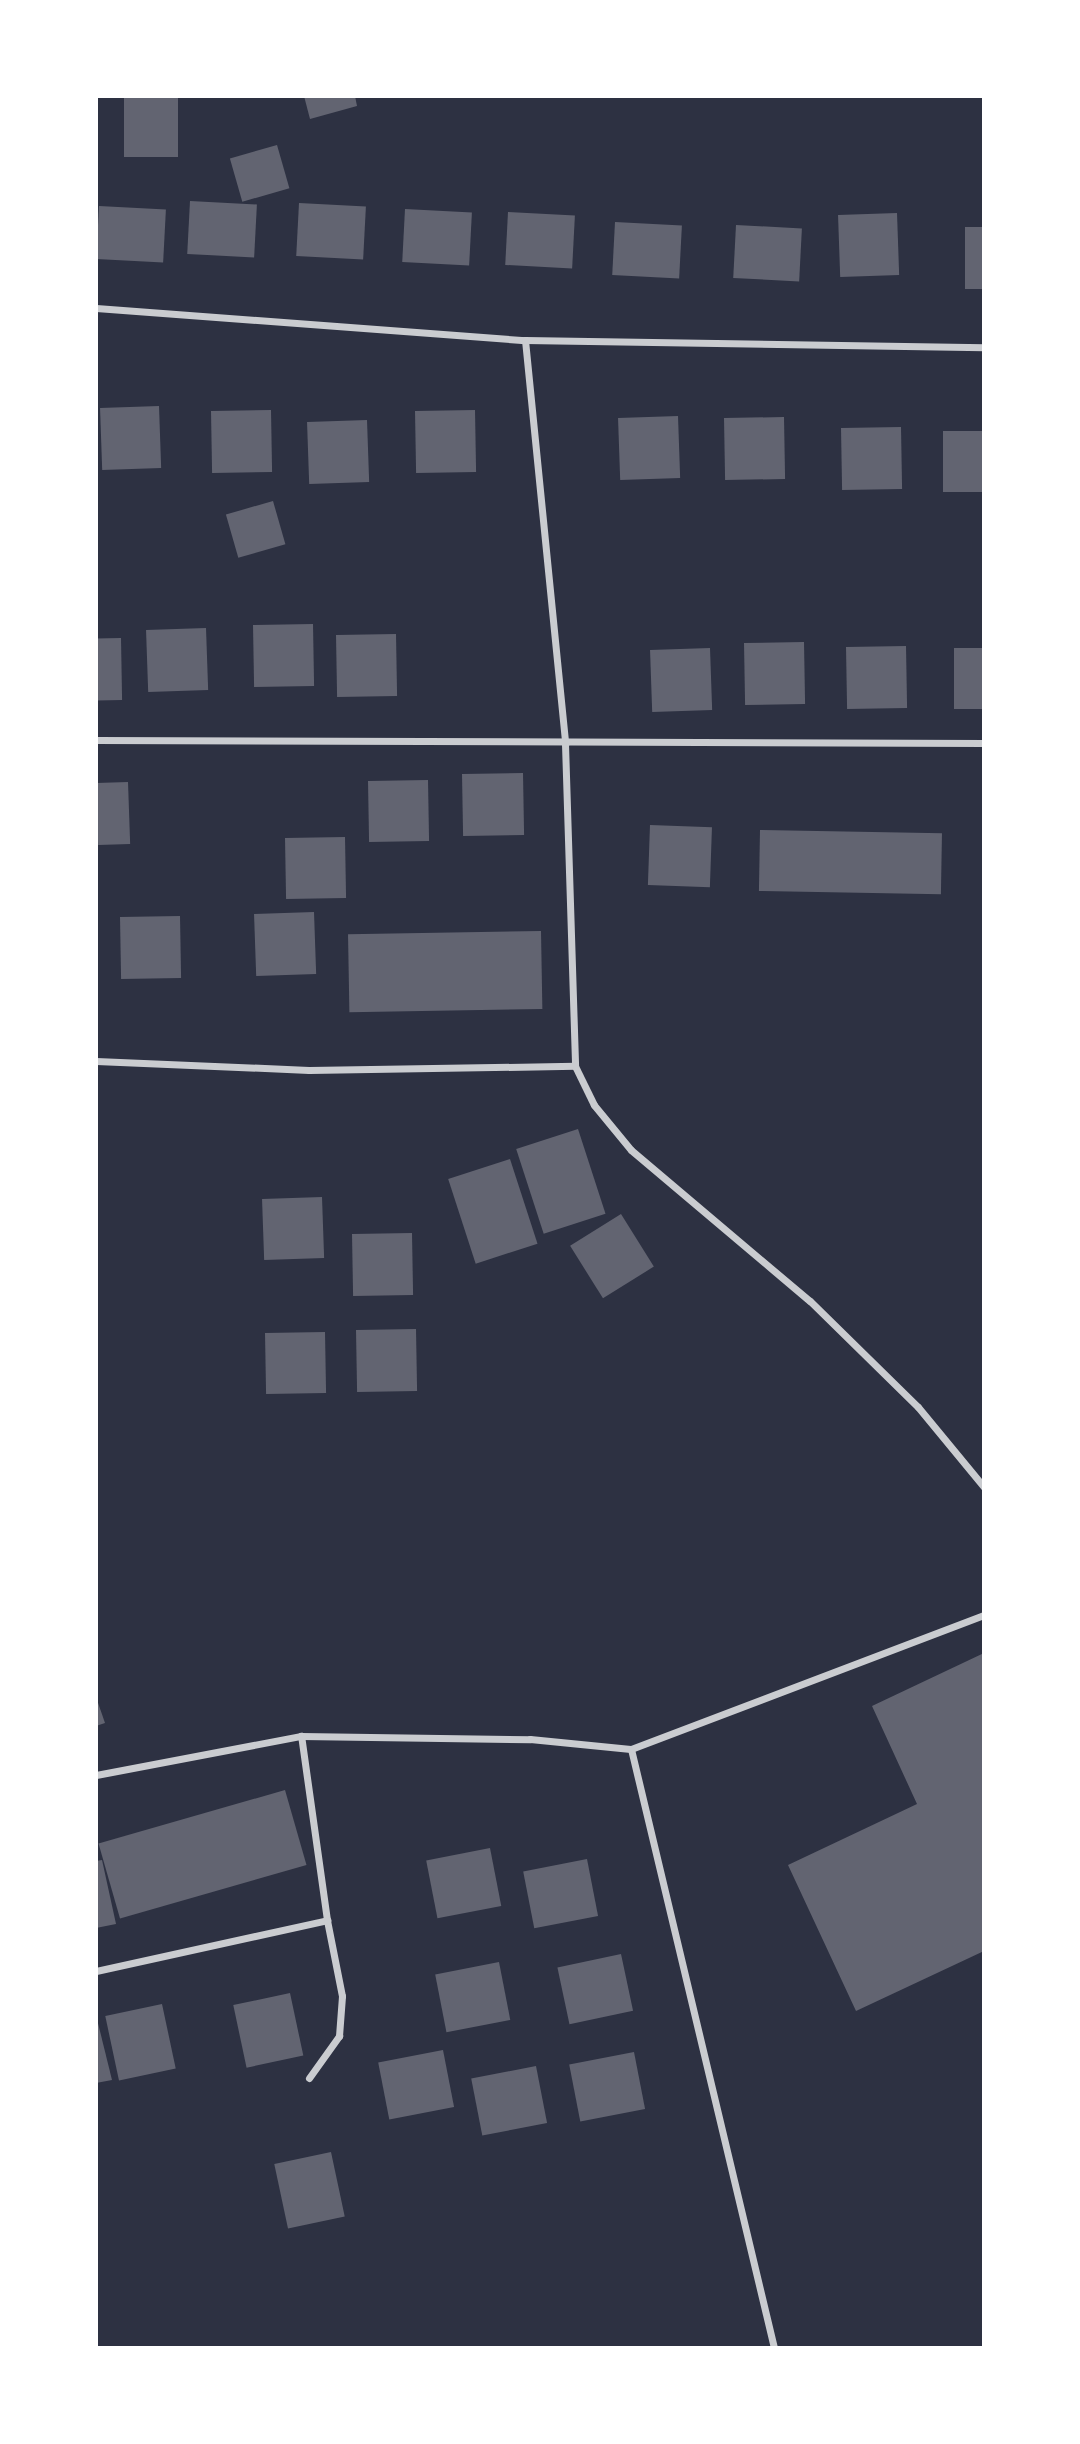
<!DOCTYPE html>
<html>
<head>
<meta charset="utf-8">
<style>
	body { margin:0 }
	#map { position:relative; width:1080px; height:2444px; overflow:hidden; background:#2d3142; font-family:Jost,sans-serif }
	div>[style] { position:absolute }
	.building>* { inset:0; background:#626471; transform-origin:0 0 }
	.minor>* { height:7px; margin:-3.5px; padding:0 3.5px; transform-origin:3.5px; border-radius:3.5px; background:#caccd0 }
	span { translate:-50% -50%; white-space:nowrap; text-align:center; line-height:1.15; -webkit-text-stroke:7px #fff; paint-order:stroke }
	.frame { position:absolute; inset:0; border:98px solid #fff; pointer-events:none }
</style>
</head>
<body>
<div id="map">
	<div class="building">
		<i style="left:124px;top:96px;width:54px;height:61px"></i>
		<i style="clip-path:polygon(304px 96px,355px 96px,357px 106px,310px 119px)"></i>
		<i style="left:277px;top:145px;width:45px;height:49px;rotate:74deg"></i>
		<i style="left:190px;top:201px;width:67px;height:53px;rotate:3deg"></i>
		<i style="left:299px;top:203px;width:67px;height:53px;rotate:3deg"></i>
		<i style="left:99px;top:206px;width:67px;height:53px;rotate:3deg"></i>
		<i style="left:405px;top:209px;width:67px;height:53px;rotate:3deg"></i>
		<i style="left:508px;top:212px;width:67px;height:53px;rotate:3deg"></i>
		<i style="left:897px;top:213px;width:62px;height:59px;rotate:88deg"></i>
		<i style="left:615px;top:222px;width:67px;height:53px;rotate:3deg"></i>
		<i style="left:736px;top:225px;width:66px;height:53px;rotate:3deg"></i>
		<i style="left:965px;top:227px;width:19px;height:62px"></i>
		<i style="left:159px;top:406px;width:62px;height:59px;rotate:88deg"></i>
		<i style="left:271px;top:410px;width:62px;height:60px;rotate:89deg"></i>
		<i style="left:475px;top:410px;width:62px;height:60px;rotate:89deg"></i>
		<i style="left:678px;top:416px;width:62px;height:60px;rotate:88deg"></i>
		<i style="left:784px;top:417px;width:62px;height:60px;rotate:89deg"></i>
		<i style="left:367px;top:420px;width:62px;height:60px;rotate:88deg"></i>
		<i style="left:901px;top:427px;width:62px;height:60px;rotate:89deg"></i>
		<i style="left:984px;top:431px;width:61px;height:41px;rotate:90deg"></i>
		<i style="left:273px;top:501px;width:45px;height:49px;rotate:74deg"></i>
		<i style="left:313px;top:624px;width:62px;height:60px;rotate:89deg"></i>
		<i style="left:206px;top:628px;width:62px;height:60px;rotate:88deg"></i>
		<i style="left:396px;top:634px;width:62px;height:60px;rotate:89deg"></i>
		<i style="left:121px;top:638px;width:62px;height:25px;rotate:89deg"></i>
		<i style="left:804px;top:642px;width:62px;height:60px;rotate:89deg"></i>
		<i style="left:906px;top:646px;width:62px;height:60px;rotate:89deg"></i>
		<i style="left:710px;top:648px;width:62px;height:60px;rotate:88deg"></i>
		<i style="left:984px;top:648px;width:61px;height:30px;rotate:90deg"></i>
		<i style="left:523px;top:773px;width:62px;height:61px;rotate:89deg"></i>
		<i style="left:428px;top:780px;width:61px;height:60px;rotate:89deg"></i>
		<i style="left:128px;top:782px;width:62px;height:32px;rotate:88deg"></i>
		<i style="left:650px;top:825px;width:62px;height:60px;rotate:2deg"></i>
		<i style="left:760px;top:830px;width:182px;height:61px;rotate:1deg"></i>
		<i style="left:345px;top:837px;width:61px;height:60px;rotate:89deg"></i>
		<i style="left:314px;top:912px;width:62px;height:60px;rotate:88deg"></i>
		<i style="left:180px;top:916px;width:62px;height:60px;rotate:89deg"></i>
		<i style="left:541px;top:931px;width:78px;height:193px;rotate:89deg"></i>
		<i style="left:578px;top:1129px;width:89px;height:65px;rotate:72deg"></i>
		<i style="left:510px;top:1159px;width:89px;height:65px;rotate:72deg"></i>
		<i style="left:322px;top:1197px;width:61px;height:60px;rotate:88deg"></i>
		<i style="left:621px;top:1214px;width:62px;height:60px;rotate:58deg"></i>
		<i style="left:412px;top:1233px;width:62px;height:60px;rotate:89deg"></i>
		<i style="left:416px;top:1329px;width:62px;height:60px;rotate:89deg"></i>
		<i style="left:325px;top:1332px;width:61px;height:60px;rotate:89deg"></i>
		<i style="clip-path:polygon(984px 1653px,984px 1951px,856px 2011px,788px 1865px,917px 1804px,872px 1706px)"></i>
		<i style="clip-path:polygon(96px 1697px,105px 1723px,96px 1726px)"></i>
		<i style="left:285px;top:1790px;width:78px;height:194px;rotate:74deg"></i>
		<i style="left:490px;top:1848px;width:59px;height:65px;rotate:79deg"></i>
		<i style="left:587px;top:1859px;width:58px;height:65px;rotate:79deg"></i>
		<i style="clip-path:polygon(102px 1860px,116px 1924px,96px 1928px,96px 1861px)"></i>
		<i style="left:621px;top:1954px;width:58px;height:65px;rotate:78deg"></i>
		<i style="left:499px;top:1962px;width:59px;height:65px;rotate:79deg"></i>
		<i style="left:290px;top:1993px;width:64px;height:58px;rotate:78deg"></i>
		<i style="left:162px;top:2004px;width:66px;height:58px;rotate:78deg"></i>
		<i style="clip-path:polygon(96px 2015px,112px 2080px,96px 2083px)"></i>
		<i style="left:443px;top:2050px;width:58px;height:66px;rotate:79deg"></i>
		<i style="left:634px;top:2052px;width:58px;height:66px;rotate:79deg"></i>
		<i style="left:536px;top:2066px;width:58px;height:66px;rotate:79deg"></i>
		<i style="left:331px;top:2152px;width:66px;height:58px;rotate:78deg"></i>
	</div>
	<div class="minor">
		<i style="left:96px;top:308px;width:430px;rotate:4.3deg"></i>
		<i style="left:525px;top:340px;width:459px;rotate:0.9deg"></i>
		<i style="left:525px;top:340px;width:406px;rotate:84.3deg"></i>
		<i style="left:565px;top:744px;width:322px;rotate:88.2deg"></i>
		<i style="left:575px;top:1066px;width:43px;rotate:64deg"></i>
		<i style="left:594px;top:1105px;width:58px;rotate:50.6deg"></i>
		<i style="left:631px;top:1150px;width:234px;rotate:40.2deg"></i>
		<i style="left:810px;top:1301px;width:151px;rotate:44.5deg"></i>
		<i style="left:918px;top:1407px;width:104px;rotate:50.5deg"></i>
		<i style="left:96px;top:740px;width:888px;rotate:0.19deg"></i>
		<i style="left:96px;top:1061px;width:213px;rotate:2.4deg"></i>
		<i style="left:309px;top:1070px;width:266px;rotate:-0.9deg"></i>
		<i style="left:631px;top:1749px;width:616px;rotate:76.57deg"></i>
		<i style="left:96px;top:1775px;width:209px;rotate:-10.8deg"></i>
		<i style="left:301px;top:1736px;width:229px;rotate:0.8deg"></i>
		<i style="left:530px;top:1739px;width:101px;rotate:5.7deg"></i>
		<i style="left:631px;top:1749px;width:378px;rotate:-20.8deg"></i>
		<i style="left:96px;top:1971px;width:237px;rotate:-12.4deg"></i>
		<i style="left:327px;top:1920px;width:186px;rotate:-98deg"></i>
		<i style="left:309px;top:2078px;width:52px;rotate:-54.5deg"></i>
		<i style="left:339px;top:2036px;width:40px;rotate:-85.7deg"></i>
		<i style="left:342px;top:1996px;width:77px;rotate:-101.2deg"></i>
	</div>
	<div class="frame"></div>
</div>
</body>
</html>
